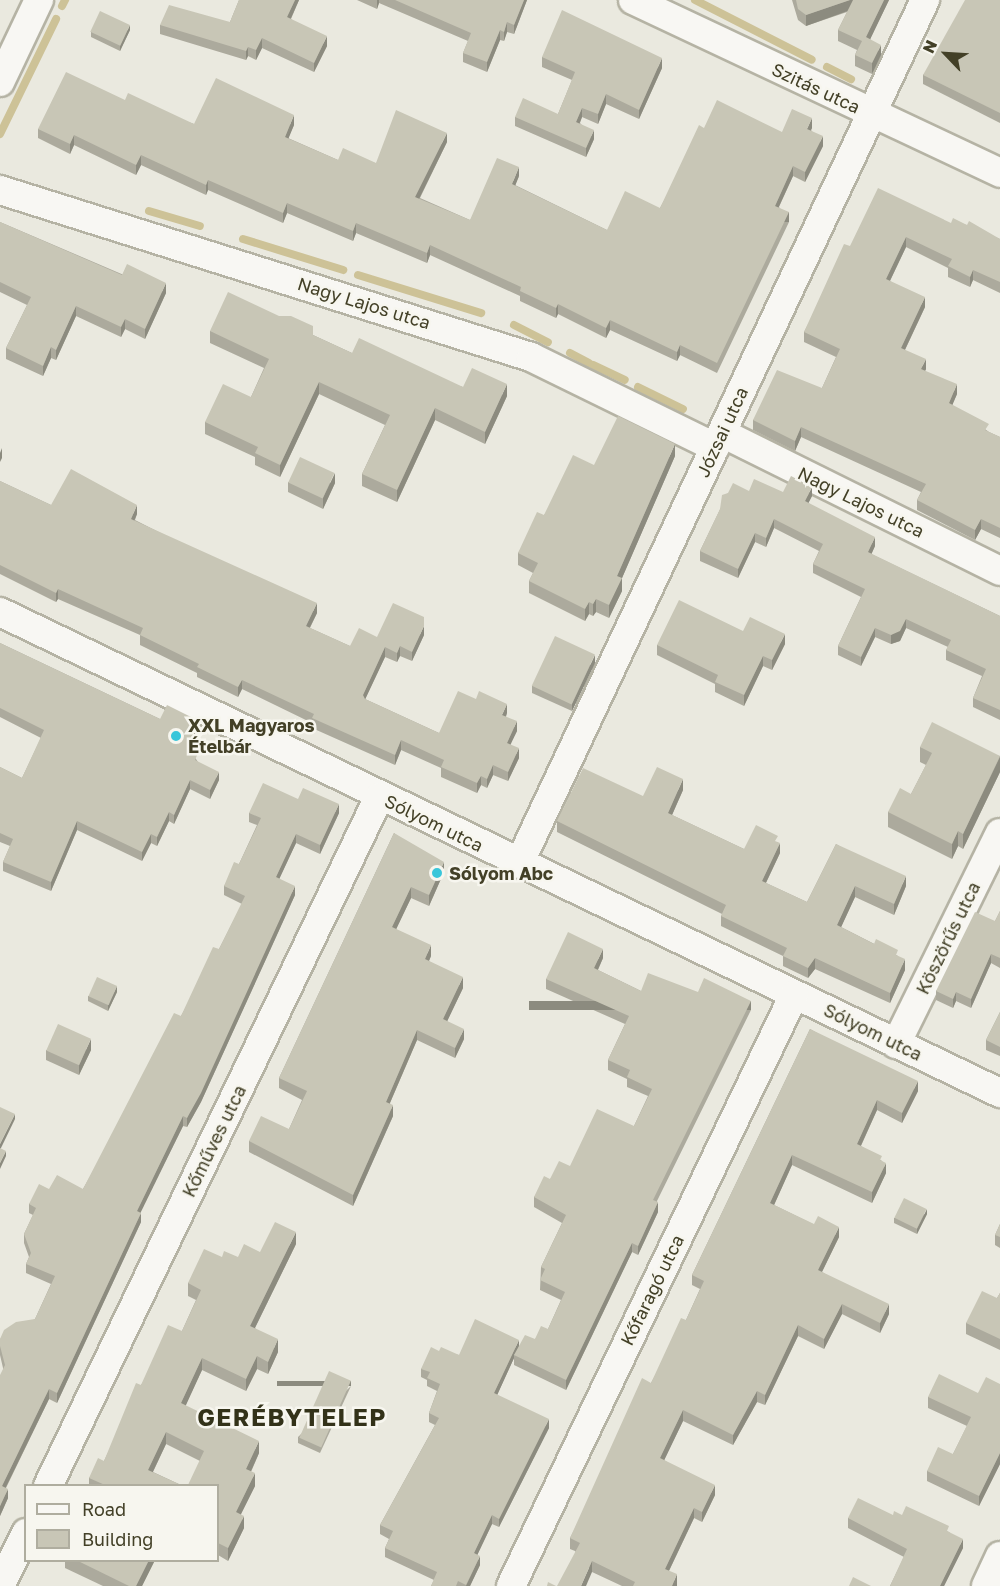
<!DOCTYPE html>
<html>
<head>
<meta charset="utf-8">
<style>
	body { margin:0 }
	#map { position:relative; width:1000px; height:1586px; overflow:hidden; background:#eae9df; font-family:"Golos Text",sans-serif }
	div>[style] { position:absolute }
	.stream>* { height:8px; margin:-4px; padding:0 4px; transform-origin:4px; border-radius:4px; background:#cdc297 }
	.roads { filter:drop-shadow(2px 0 #b5b3a4) drop-shadow(-2px 0 #b5b3a4) drop-shadow(0 2px #b5b3a4) drop-shadow(0 -2px #b5b3a4) }
	.street>* { height:28px; margin:-14px; padding:0 14px; transform-origin:14px; border-radius:14px; background:#f8f7f3 }
	.wall>* { inset:0; background:#acaa9d }
	.shaded-wall>* { inset:0; background:#8c8b7f; transform-origin:0 0 }
	.building>* { inset:0; background:#c8c6b6; transform-origin:0 0 }
	.dots>* { width:16px; height:16px; translate:-50% -50%; box-sizing:border-box; border:3px solid #f7f6ef; border-radius:50% }
	span { translate:-50% -50%; white-space:nowrap; text-align:center; line-height:1.15; -webkit-text-stroke:5px #f7f6ef; paint-order:stroke }
	.street-label { font-size:18px; color:#434027 }
	.poi-label { font-size:18px; color:#434027; font-weight:700 }
	.left { translate:0 -50%; text-align:left }
	.district-label { font-size:24px; color:#333219; font-weight:700; letter-spacing:1.5px }
	.legend { position:absolute; left:24px; top:1484px; width:195px; height:78px; box-sizing:border-box; background:#f7f6ef; border:2px solid #afad9f; margin:0; padding:8px 10px; list-style:none; font-size:18px; color:#434027 }
	.legend li { display:flex; align-items:center; gap:12px; height:30px }
	.legend b { width:30px; border:2px solid #afad9f }
	.north { position:absolute; left:916px; top:24px; width:60px; height:60px; -webkit-text-stroke:4px #f7f6ef; paint-order:stroke; rotate:295deg; font-size:16px; font-weight:700; line-height:24px; text-align:center; color:#434027 }
	.north::after { content:''; display:block; margin:auto; width:21px; height:27px; background:#434027; clip-path:polygon(50% 0,100% 100%,50% 72%,0 100%) }
</style>
</head>
<body>
<div id="map">
	<div class="stream">
		<i style="left:695px;top:0;width:131px;rotate:27.1deg"></i>
		<i style="left:62px;top:6px;width:7px;rotate:-63deg"></i>
		<i style="left:827px;top:67px;width:27px;rotate:27deg"></i>
		<i style="left:0;top:134px;width:128px;rotate:-64deg"></i>
		<i style="left:149px;top:211px;width:53px;rotate:16.4deg"></i>
		<i style="left:243px;top:239px;width:105px;rotate:17.2deg"></i>
		<i style="left:358px;top:275px;width:129px;rotate:17.2deg"></i>
		<i style="left:514px;top:325px;width:38px;rotate:27deg"></i>
		<i style="left:570px;top:353px;width:21px;rotate:28deg"></i>
		<i style="left:593px;top:365px;width:35px;rotate:25deg"></i>
		<i style="left:638px;top:387px;width:50px;rotate:26.1deg"></i>
	</div>
	<div class="roads">
		<div class="street">
			<i style="left:633px;top:0;width:406px;rotate:25.2deg"></i>
			<i style="left:0;top:82px;width:91px;rotate:-64.6deg"></i>
			<i style="left:0;top:190px;width:557px;rotate:17.46deg"></i>
			<i style="left:531px;top:357px;width:205px;rotate:26.1deg"></i>
			<i style="left:722px;top:433px;width:310px;rotate:26.4deg"></i>
			<i style="left:0;top:612px;width:1110px;rotate:25.69deg"></i>
			<i style="left:519px;top:864px;width:955px;rotate:-64.83deg"></i>
			<i style="left:896px;top:1044px;width:235px;rotate:-63.8deg"></i>
			<i style="left:48px;top:1486px;width:764px;rotate:-64.34deg"></i>
			<i style="left:0;top:1586px;width:59px;rotate:-63.9deg"></i>
			<i style="left:511px;top:1586px;width:655px;rotate:-64.41deg"></i>
			<i style="left:986px;top:1586px;width:33px;rotate:-65deg"></i>
		</div>
	</div>
	<div class="wall">
		<i style="clip-path:polygon(239px 0,299px 0,291px 19px,327px 46px,314px 72px,262px 48px,256px 60px,248px 56px,246px 60px,160px 34px,160px 25px,230px 22px)"></i>
		<i style="clip-path:polygon(357px 0,527px 0,514px 34px,507px 32px,504px 41px,500px 40px,487px 72px,463px 62px,463px 53px,468px 41px,379px 3px,377px 9px)"></i>
		<i style="clip-path:polygon(792px 0,889px 0,870px 39px,881px 55px,872px 74px,855px 66px,855px 55px,857px 50px,838px 41px,838px 30px,847px 12px,806px 26px,798px 20px)"></i>
		<i style="clip-path:polygon(1000px 0,1000px 123px,923px 84px,923px 75px)"></i>
		<i style="clip-path:polygon(130px 30px,120px 51px,91px 37px,91px 32px)"></i>
		<i style="clip-path:polygon(542px 57px,662px 68px,639px 119px,606px 104px,598px 124px,582px 117px,580px 123px,594px 139px,586px 157px,515px 126px,515px 117px,558px 114px,572px 80px,542px 67px)"></i>
		<i style="clip-path:polygon(125px 100px,194px 124px,294px 125px,288px 138px,338px 160px,376px 163px,447px 142px,420px 198px,470px 220px,519px 176px,515px 185px,607px 230px,660px 208px,704px 128px,782px 132px,812px 128px,811px 130px,823px 146px,805px 182px,793px 176px,779px 207px,789px 222px,717px 373px,680px 355px,677px 361px,610px 330px,606px 338px,558px 314px,556px 318px,520px 301px,520px 296px,430px 255px,427px 263px,356px 233px,353px 241px,287px 213px,283px 223px,208px 190px,206px 195px,141px 165px,136px 175px,74px 145px,70px 154px,38px 138px,38px 129px)"></i>
		<i style="clip-path:polygon(0 222px,166px 293px,145px 339px,125px 329px,121px 337px,76px 316px,56px 360px,51px 358px,43px 376px,6px 359px,6px 348px,27px 305px,0 292px)"></i>
		<i style="clip-path:polygon(951px 223px,967px 225px,1000px 239px,1000px 293px,973px 280px,970px 287px,948px 277px,948px 268px,906px 247px,890px 281px,925px 307px,905px 350px,926px 369px,925px 371px,957px 394px,952px 405px,989px 432px,1000px 437px,1000px 538px,981px 529px,975px 540px,917px 510px,917px 500px,921px 492px,801px 437px,795px 451px,753px 430px,753px 420px,822px 388px,836px 357px,804px 342px,804px 332px,850px 246px)"></i>
		<i style="clip-path:polygon(210px 331px,313px 335px,352px 353px,463px 387px,507px 396px,485px 444px,435px 420px,397px 502px,362px 486px,362px 474px,385px 425px,319px 394px,280px 477px,255px 465px,255px 457px,205px 434px,205px 422px,251px 397px,264px 368px,210px 343px)"></i>
		<i style="clip-path:polygon(675px 456px,622px 578px,622px 591px,609px 618px,596px 612px,593px 616px,589px 614px,585px 621px,529px 593px,529px 581px,533px 573px,518px 565px,518px 553px,544px 515px,594px 465px)"></i>
		<i style="clip-path:polygon(0 481px,51px 505px,137px 514px,135px 520px,317px 613px,310px 628px,350px 646px,377px 637px,424px 635px,412px 661px,400px 656px,397px 662px,385px 657px,365px 699px,439px 733px,507px 713px,506px 717px,517px 731px,510px 744px,519px 758px,508px 781px,493px 775px,487px 788px,481px 785px,477px 793px,441px 777px,441px 768px,401px 750px,395px 765px,312px 728px,312px 723px,242px 689px,238px 697px,197px 677px,197px 673px,140px 645px,140px 635px,58px 599px,56px 602px,0 574px)"></i>
		<i style="clip-path:polygon(288px 482px,335px 483px,323px 509px,288px 492px)"></i>
		<i style="clip-path:polygon(749px 491px,783px 492px,812px 496px,808px 503px,875px 546px,871px 554px,1000px 616px,1000px 720px,973px 707px,973px 698px,982px 676px,946px 660px,946px 650px,948px 647px,906px 628px,900px 641px,891px 644px,875px 637px,861px 666px,838px 655px,838px 646px,861px 597px,813px 573px,813px 564px,819px 551px,774px 528px,766px 547px,755px 542px,738px 578px,700px 561px,700px 551px,728px 493px)"></i>
		<i style="clip-path:polygon(743px 631px,785px 644px,772px 670px,763px 666px,744px 706px,715px 692px,715px 684px,657px 655px,657px 645px)"></i>
		<i style="clip-path:polygon(0 643px,160px 719px,199px 729px,190px 750px,198px 762px,219px 780px,210px 799px,190px 789px,174px 824px,169px 821px,157px 846px,151px 843px,142px 861px,77px 830px,51px 891px,3px 871px,3px 862px,10px 846px,0 842px,0 767px,22px 778px,41px 738px,0 717px)"></i>
		<i style="clip-path:polygon(595px 663px,572px 711px,532px 693px,532px 686px)"></i>
		<i style="clip-path:polygon(920px 747px,1000px 756px,1000px 772px,963px 849px,958px 846px,952px 859px,888px 827px,888px 812px,911px 794px,926px 765px,920px 762px)"></i>
		<i style="clip-path:polygon(683px 790px,672px 815px,744px 849px,778px 842px,780px 853px,766px 883px,807px 902px,836px 844px,906px 886px,894px 915px,855px 897px,841px 927px,898px 956px,905px 970px,890px 1003px,815px 969px,808px 978px,783px 966px,783px 956px,721px 926px,721px 916px,722px 914px,557px 832px,557px 821px,643px 796px)"></i>
		<i style="clip-path:polygon(298px 799px,339px 813px,320px 854px,296px 843px,279px 879px,295px 895px,201px 1102px,187px 1127px,183px 1126px,140px 1212px,141px 1222px,57px 1403px,49px 1399px,6px 1488px,8px 1498px,0 1516px,3px 1368px,0 1355px,0 1339px,35px 1319px,51px 1284px,26px 1273px,26px 1264px,29px 1257px,24px 1243px,24px 1234px,33px 1215px,29px 1213px,29px 1204px,49px 1189px,83px 1189px,219px 949px,242px 904px,224px 895px,224px 886px,239px 864px,257px 825px,249px 822px,249px 813px)"></i>
		<i style="clip-path:polygon(394px 833px,444px 872px,429px 906px,411px 898px,396px 929px,431px 956px,429px 961px,463px 988px,447px 1021px,464px 1039px,455px 1058px,417px 1040px,390px 1103px,393px 1116px,353px 1206px,249px 1152px,249px 1141px,289px 1129px,302px 1100px,279px 1088px,279px 1078px)"></i>
		<i style="clip-path:polygon(1000px 911px,1000px 968px,991px 963px,971px 1008px,956px 1001px,953px 1008px,936px 1000px,936px 991px,995px 921px)"></i>
		<i style="clip-path:polygon(603px 958px,598px 970px,641px 991px,698px 992px,751px 1010px,657px 1201px,658px 1212px,638px 1255px,632px 1252px,566px 1390px,514px 1365px,514px 1358px,497px 1395px,549px 1428px,499px 1527px,492px 1524px,477px 1555px,480px 1565px,470px 1586px,431px 1586px,434px 1580px,385px 1557px,385px 1548px,389px 1539px,380px 1534px,380px 1525px,435px 1425px,429px 1422px,429px 1413px,437px 1391px,427px 1386px,427px 1380px,421px 1377px,421px 1369px,439px 1351px,459px 1355px,519px 1347px,535px 1339px,548px 1329px,561px 1300px,540px 1290px,541px 1267px,562px 1223px,534px 1207px,534px 1197px,550px 1179px,634px 1126px,648px 1096px,627px 1087px,627px 1079px,608px 1070px,608px 1060px,625px 1024px,546px 989px,546px 979px)"></i>
		<i style="clip-path:polygon(117px 992px,108px 1011px,88px 1001px,88px 996px)"></i>
		<i style="clip-path:polygon(1000px 1012px,1000px 1056px,986px 1050px,986px 1040px)"></i>
		<i style="clip-path:polygon(810px 1029px,918px 1091px,902px 1123px,877px 1110px,861px 1146px,882px 1161px,886px 1173px,872px 1203px,792px 1165px,774px 1205px,839px 1237px,822px 1272px,889px 1314px,880px 1333px,842px 1314px,824px 1349px,798px 1336px,765px 1405px,757px 1402px,733px 1445px,683px 1421px,664px 1460px,715px 1495px,702px 1522px,694px 1518px,669px 1571px,677px 1585px,677px 1586px,622px 1586px,592px 1572px,575px 1551px,570px 1549px,570px 1538px,651px 1383px,686px 1320px,700px 1289px,692px 1285px,692px 1275px)"></i>
		<i style="clip-path:polygon(46px 1050px,91px 1050px,79px 1075px,46px 1060px)"></i>
		<i style="clip-path:polygon(927px 1214px,917px 1234px,894px 1223px,894px 1218px)"></i>
		<i style="clip-path:polygon(1000px 1224px,1000px 1248px,995px 1245px,995px 1235px)"></i>
		<i style="clip-path:polygon(296px 1244px,255px 1328px,278px 1352px,268px 1374px,257px 1369px,246px 1391px,202px 1370px,185px 1406px,259px 1453px,251px 1472px,255px 1486px,241px 1514px,244px 1528px,228px 1561px,218px 1555px,218px 1485px,200px 1461px,166px 1444px,153px 1472px,181px 1485px,89px 1485px,89px 1478px,104px 1461px,141px 1385px,182px 1331px,196px 1300px,188px 1296px,188px 1283px,222px 1257px,238px 1257px)"></i>
		<i style="clip-path:polygon(1000px 1293px,1000px 1350px,966px 1334px,966px 1323px,997px 1298px)"></i>
		<i style="clip-path:polygon(1000px 1384px,1000px 1464px,979px 1506px,927px 1481px,927px 1471px,953px 1454px,967px 1426px,928px 1408px,928px 1397px,978px 1393px)"></i>
		<i style="clip-path:polygon(351px 1386px,320px 1453px,298px 1443px,298px 1437px)"></i>
		<i style="clip-path:polygon(893px 1515px,902px 1515px,949px 1532px,963px 1548px,944px 1586px,890px 1586px,904px 1557px,848px 1528px,848px 1518px)"></i>
		<i style="clip-path:polygon(65px 1560px,155px 1560px,142px 1586px,103px 1586px,65px 1568px)"></i>
	</div>
	<div class="shaded-wall">
		<i style="clip-path:polygon(295px 0,299px 0,287px 27px,287px 17px)"></i>
		<i style="clip-path:polygon(377px 0,379px 0,379px 3px,377px 9px)"></i>
		<i style="clip-path:polygon(524px 0,527px 0,514px 34px,514px 25px)"></i>
		<i style="clip-path:polygon(850px 0,853px 0,853px 9px,806px 26px,806px 15px)"></i>
		<i style="clip-path:polygon(884px 0,889px 0,866px 48px,866px 37px)"></i>
		<i style="clip-path:polygon(507px 22px,507px 32px,504px 41px,504px 32px)"></i>
		<i style="clip-path:polygon(130px 25px,130px 30px,120px 51px,120px 46px)"></i>
		<i style="clip-path:polygon(500px 30px,500px 40px,487px 72px,487px 62px)"></i>
		<i style="clip-path:polygon(327px 36px,327px 46px,314px 72px,314px 63px)"></i>
		<i style="clip-path:polygon(262px 38px,262px 48px,256px 60px,256px 50px)"></i>
		<i style="clip-path:polygon(881px 45px,881px 55px,872px 74px,872px 63px)"></i>
		<i style="clip-path:polygon(248px 47px,248px 56px,246px 60px,246px 51px)"></i>
		<i style="clip-path:polygon(662px 58px,662px 68px,639px 119px,639px 110px)"></i>
		<i style="clip-path:polygon(606px 94px,606px 104px,598px 124px,598px 114px)"></i>
		<i style="clip-path:polygon(582px 108px,582px 117px,576px 132px,576px 122px)"></i>
		<i style="clip-path:polygon(294px 115px,294px 125px,285px 147px,285px 137px)"></i>
		<i style="clip-path:polygon(812px 118px,812px 128px,807px 138px,807px 129px)"></i>
		<i style="clip-path:polygon(594px 130px,594px 139px,586px 157px,586px 148px)"></i>
		<i style="clip-path:polygon(447px 133px,447px 142px,415px 207px,415px 197px)"></i>
		<i style="clip-path:polygon(74px 135px,74px 145px,70px 154px,70px 144px)"></i>
		<i style="clip-path:polygon(823px 136px,823px 146px,805px 182px,805px 172px)"></i>
		<i style="clip-path:polygon(141px 155px,141px 165px,136px 175px,136px 165px)"></i>
		<i style="clip-path:polygon(793px 166px,793px 176px,775px 215px,775px 206px)"></i>
		<i style="clip-path:polygon(519px 167px,519px 176px,512px 194px,512px 184px)"></i>
		<i style="clip-path:polygon(208px 180px,208px 190px,206px 195px,206px 185px)"></i>
		<i style="clip-path:polygon(287px 203px,287px 213px,283px 223px,283px 213px)"></i>
		<i style="left:789px;top:212px;width:10px;height:167px;rotate:90deg"></i>
		<i style="clip-path:polygon(356px 223px,356px 233px,353px 241px,353px 231px)"></i>
		<i style="clip-path:polygon(906px 237px,906px 247px,886px 289px,886px 279px)"></i>
		<i style="clip-path:polygon(430px 245px,430px 255px,427px 263px,427px 253px)"></i>
		<i style="clip-path:polygon(973px 270px,973px 280px,970px 287px,970px 277px)"></i>
		<i style="clip-path:polygon(166px 283px,166px 293px,145px 339px,145px 329px)"></i>
		<i style="clip-path:polygon(925px 297px,925px 307px,901px 358px,901px 348px)"></i>
		<i style="clip-path:polygon(558px 304px,558px 314px,556px 318px,556px 308px)"></i>
		<i style="clip-path:polygon(76px 306px,76px 316px,56px 360px,56px 350px)"></i>
		<i style="clip-path:polygon(125px 319px,125px 329px,121px 337px,121px 327px)"></i>
		<i style="clip-path:polygon(610px 320px,610px 330px,606px 338px,606px 328px)"></i>
		<i style="clip-path:polygon(680px 345px,680px 355px,677px 361px,677px 352px)"></i>
		<i style="clip-path:polygon(51px 347px,51px 358px,43px 376px,43px 366px)"></i>
		<i style="clip-path:polygon(926px 359px,926px 369px,921px 379px,921px 369px)"></i>
		<i style="clip-path:polygon(319px 382px,319px 394px,280px 477px,280px 465px)"></i>
		<i style="clip-path:polygon(507px 384px,507px 396px,485px 444px,485px 432px)"></i>
		<i style="clip-path:polygon(957px 384px,957px 394px,949px 413px,949px 403px)"></i>
		<i style="clip-path:polygon(435px 408px,435px 420px,397px 502px,397px 490px)"></i>
		<i style="clip-path:polygon(801px 427px,801px 437px,795px 451px,795px 441px)"></i>
		<i style="clip-path:polygon(675px 444px,675px 456px,619px 585px,622px 578px,622px 591px,609px 618px,609px 605px,617px 576px)"></i>
		<i style="clip-path:polygon(2px 448px,2px 458px,0 462px,0 453px)"></i>
		<i style="clip-path:polygon(335px 473px,335px 483px,323px 509px,323px 498px)"></i>
		<i style="clip-path:polygon(812px 487px,812px 496px,805px 510px,805px 501px)"></i>
		<i style="clip-path:polygon(137px 505px,137px 514px,131px 528px,131px 519px)"></i>
		<i style="clip-path:polygon(774px 519px,774px 528px,766px 547px,766px 538px)"></i>
		<i style="clip-path:polygon(981px 519px,981px 529px,975px 540px,975px 530px)"></i>
		<i style="clip-path:polygon(755px 533px,755px 542px,738px 578px,738px 569px)"></i>
		<i style="clip-path:polygon(875px 537px,875px 546px,868px 562px,868px 552px)"></i>
		<i style="clip-path:polygon(58px 589px,58px 599px,56px 602px,56px 593px)"></i>
		<i style="clip-path:polygon(596px 599px,596px 612px,593px 616px,593px 604px)"></i>
		<i style="clip-path:polygon(589px 602px,589px 614px,585px 621px,585px 609px)"></i>
		<i style="clip-path:polygon(317px 603px,317px 613px,306px 635px,306px 626px)"></i>
		<i style="clip-path:polygon(906px 619px,906px 628px,900px 641px,891px 644px,891px 635px)"></i>
		<i style="clip-path:polygon(424px 626px,424px 635px,412px 661px,412px 652px)"></i>
		<i style="clip-path:polygon(875px 628px,875px 637px,861px 666px,861px 657px)"></i>
		<i style="clip-path:polygon(785px 634px,785px 644px,772px 670px,772px 660px)"></i>
		<i style="clip-path:polygon(400px 646px,400px 656px,397px 662px,397px 653px)"></i>
		<i style="clip-path:polygon(385px 647px,385px 657px,363px 704px,363px 695px)"></i>
		<i style="clip-path:polygon(595px 655px,595px 663px,572px 711px,572px 704px)"></i>
		<i style="clip-path:polygon(763px 656px,763px 666px,744px 706px,744px 695px)"></i>
		<i style="clip-path:polygon(242px 680px,242px 689px,238px 697px,238px 687px)"></i>
		<i style="clip-path:polygon(507px 704px,507px 713px,502px 725px,502px 715px)"></i>
		<i style="clip-path:polygon(199px 721px,199px 729px,187px 757px,187px 748px)"></i>
		<i style="clip-path:polygon(517px 721px,517px 731px,507px 752px,507px 743px)"></i>
		<i style="clip-path:polygon(401px 740px,401px 750px,395px 765px,395px 755px)"></i>
		<i style="clip-path:polygon(519px 748px,519px 758px,508px 781px,508px 772px)"></i>
		<i style="clip-path:polygon(1000px 757px,1000px 772px,963px 849px,963px 834px)"></i>
		<i style="clip-path:polygon(493px 765px,493px 775px,487px 788px,487px 779px)"></i>
		<i style="clip-path:polygon(219px 772px,219px 780px,210px 799px,210px 790px)"></i>
		<i style="clip-path:polygon(481px 776px,481px 785px,477px 793px,477px 783px)"></i>
		<i style="clip-path:polygon(683px 779px,683px 790px,668px 824px,668px 813px)"></i>
		<i style="clip-path:polygon(190px 780px,190px 789px,174px 824px,174px 815px)"></i>
		<i style="clip-path:polygon(339px 804px,339px 813px,320px 854px,320px 845px)"></i>
		<i style="clip-path:polygon(169px 812px,169px 821px,157px 846px,157px 837px)"></i>
		<i style="clip-path:polygon(77px 821px,77px 830px,51px 891px,51px 882px)"></i>
		<i style="clip-path:polygon(958px 831px,958px 846px,952px 859px,952px 844px)"></i>
		<i style="clip-path:polygon(151px 834px,151px 843px,142px 861px,142px 852px)"></i>
		<i style="clip-path:polygon(296px 834px,296px 843px,276px 886px,276px 877px)"></i>
		<i style="clip-path:polygon(780px 843px,780px 853px,762px 891px,762px 881px)"></i>
		<i style="clip-path:polygon(444px 862px,444px 872px,429px 906px,429px 895px)"></i>
		<i style="clip-path:polygon(906px 876px,906px 886px,894px 915px,894px 904px)"></i>
		<i style="clip-path:polygon(295px 886px,295px 895px,267px 957px,201px 1102px,187px 1127px,187px 1118px)"></i>
		<i style="clip-path:polygon(855px 886px,855px 897px,837px 936px,837px 925px)"></i>
		<i style="clip-path:polygon(411px 887px,411px 898px,392px 938px,392px 927px)"></i>
		<i style="clip-path:polygon(431px 945px,431px 956px,425px 970px,425px 959px)"></i>
		<i style="clip-path:polygon(603px 949px,603px 958px,594px 978px,594px 968px)"></i>
		<i style="clip-path:polygon(991px 954px,991px 963px,971px 1008px,971px 999px)"></i>
		<i style="clip-path:polygon(815px 958px,815px 969px,808px 978px,808px 968px)"></i>
		<i style="clip-path:polygon(905px 959px,905px 970px,890px 1003px,890px 993px)"></i>
		<i style="clip-path:polygon(463px 977px,463px 988px,443px 1030px,443px 1019px)"></i>
		<i style="clip-path:polygon(117px 986px,117px 992px,108px 1011px,108px 1005px)"></i>
		<i style="clip-path:polygon(956px 992px,956px 1001px,953px 1008px,953px 999px)"></i>
		<i style="left:751px;top:1001px;width:9px;height:222px;rotate:90deg"></i>
		<i style="clip-path:polygon(464px 1029px,464px 1039px,455px 1058px,455px 1048px)"></i>
		<i style="clip-path:polygon(417px 1030px,417px 1040px,386px 1112px,386px 1102px)"></i>
		<i style="clip-path:polygon(91px 1039px,91px 1050px,79px 1075px,79px 1065px)"></i>
		<i style="clip-path:polygon(918px 1081px,918px 1091px,902px 1123px,902px 1113px)"></i>
		<i style="clip-path:polygon(877px 1100px,877px 1110px,857px 1154px,857px 1144px)"></i>
		<i style="clip-path:polygon(393px 1105px,393px 1116px,353px 1206px,353px 1195px)"></i>
		<i style="clip-path:polygon(15px 1114px,15px 1119px,0 1150px,0 1144px)"></i>
		<i style="clip-path:polygon(183px 1116px,183px 1126px,137px 1220px,137px 1211px)"></i>
		<i style="clip-path:polygon(6px 1151px,6px 1156px,0 1169px,0 1163px)"></i>
		<i style="clip-path:polygon(792px 1155px,792px 1165px,770px 1214px,770px 1203px)"></i>
		<i style="clip-path:polygon(886px 1163px,886px 1173px,872px 1203px,872px 1192px)"></i>
		<i style="clip-path:polygon(658px 1202px,658px 1212px,638px 1255px,638px 1246px)"></i>
		<i style="clip-path:polygon(927px 1209px,927px 1214px,917px 1234px,917px 1229px)"></i>
		<i style="clip-path:polygon(141px 1213px,141px 1222px,57px 1403px,57px 1393px)"></i>
		<i style="clip-path:polygon(839px 1227px,839px 1237px,818px 1280px,818px 1270px)"></i>
		<i style="clip-path:polygon(296px 1232px,296px 1244px,250px 1338px,250px 1326px)"></i>
		<i style="clip-path:polygon(632px 1243px,632px 1252px,566px 1390px,566px 1380px)"></i>
		<i style="clip-path:polygon(842px 1304px,842px 1314px,824px 1349px,824px 1339px)"></i>
		<i style="clip-path:polygon(889px 1304px,889px 1314px,880px 1333px,880px 1323px)"></i>
		<i style="clip-path:polygon(798px 1325px,798px 1336px,765px 1405px,765px 1395px)"></i>
		<i style="clip-path:polygon(278px 1339px,278px 1352px,268px 1374px,268px 1362px)"></i>
		<i style="clip-path:polygon(519px 1340px,519px 1349px,514px 1355px,514px 1358px,494px 1402px,494px 1393px)"></i>
		<i style="clip-path:polygon(257px 1356px,257px 1369px,246px 1391px,246px 1379px)"></i>
		<i style="clip-path:polygon(202px 1358px,202px 1370px,181px 1416px,181px 1403px)"></i>
		<i style="left:351px;top:1381px;width:5px;height:74px;rotate:90deg"></i>
		<i style="clip-path:polygon(49px 1389px,49px 1399px,2px 1495px,2px 1486px)"></i>
		<i style="clip-path:polygon(757px 1391px,757px 1402px,733px 1445px,733px 1435px)"></i>
		<i style="clip-path:polygon(683px 1410px,683px 1421px,660px 1469px,660px 1458px)"></i>
		<i style="clip-path:polygon(549px 1419px,549px 1428px,499px 1527px,499px 1519px)"></i>
		<i style="clip-path:polygon(166px 1432px,166px 1444px,148px 1482px,148px 1470px)"></i>
		<i style="clip-path:polygon(259px 1441px,259px 1453px,246px 1482px,246px 1469px)"></i>
		<i style="clip-path:polygon(1000px 1453px,1000px 1464px,979px 1506px,979px 1496px)"></i>
		<i style="clip-path:polygon(255px 1473px,255px 1486px,236px 1524px,236px 1512px)"></i>
		<i style="clip-path:polygon(715px 1485px,715px 1495px,702px 1522px,702px 1512px)"></i>
		<i style="clip-path:polygon(8px 1489px,8px 1498px,0 1516px,0 1506px)"></i>
		<i style="clip-path:polygon(694px 1508px,694px 1518px,665px 1579px,665px 1569px)"></i>
		<i style="clip-path:polygon(492px 1515px,492px 1524px,474px 1562px,474px 1553px)"></i>
		<i style="clip-path:polygon(244px 1516px,244px 1528px,228px 1561px,228px 1548px)"></i>
		<i style="clip-path:polygon(963px 1539px,963px 1548px,944px 1586px,940px 1586px)"></i>
		<i style="clip-path:polygon(480px 1556px,480px 1565px,470px 1586px,466px 1586px)"></i>
		<i style="clip-path:polygon(149px 1560px,155px 1560px,142px 1586px,136px 1586px)"></i>
		<i style="clip-path:polygon(592px 1561px,592px 1572px,586px 1586px,581px 1586px)"></i>
		<i style="clip-path:polygon(677px 1574px,677px 1586px,672px 1586px)"></i>
	</div>
	<div class="building">
		<i style="clip-path:polygon(239px 0,295px 0,287px 17px,327px 36px,314px 63px,262px 38px,256px 50px,248px 47px,246px 51px,160px 25px,169px 5px,230px 22px)"></i>
		<i style="clip-path:polygon(395px 0,524px 0,514px 25px,507px 22px,504px 32px,500px 30px,487px 62px,463px 53px,471px 33px)"></i>
		<i style="clip-path:polygon(796px 0,850px 0,806px 15px,798px 9px)"></i>
		<i style="clip-path:polygon(853px 0,884px 0,866px 37px,881px 45px,872px 63px,855px 55px,862px 41px,838px 30px)"></i>
		<i style="clip-path:polygon(965px 0,1000px 0,1000px 113px,923px 75px)"></i>
		<i style="clip-path:polygon(562px 10px,662px 58px,639px 110px,606px 94px,598px 114px,582px 108px,576px 122px,594px 130px,586px 148px,515px 117px,523px 98px,558px 114px,575px 72px,542px 57px)"></i>
		<i style="left:100px;top:11px;width:33px;height:23px;rotate:25deg"></i>
		<i style="clip-path:polygon(66px 72px,125px 100px,128px 93px,194px 124px,216px 78px,294px 115px,285px 137px,338px 160px,343px 148px,376px 163px,396px 110px,447px 133px,415px 197px,470px 220px,497px 158px,519px 167px,512px 184px,607px 230px,625px 191px,660px 208px,699px 125px,704px 128px,717px 100px,782px 132px,792px 109px,812px 118px,807px 129px,823px 136px,805px 172px,793px 166px,775px 206px,789px 212px,717px 363px,680px 345px,677px 352px,610px 320px,606px 328px,558px 304px,556px 308px,520px 291px,521px 287px,430px 245px,427px 253px,356px 223px,353px 231px,287px 203px,283px 213px,208px 180px,206px 185px,141px 155px,136px 165px,74px 135px,70px 144px,38px 129px)"></i>
		<i style="clip-path:polygon(878px 188px,951px 223px,953px 218px,967px 225px,969px 221px,1000px 239px,1000px 282px,973px 270px,970px 277px,948px 266px,952px 259px,906px 237px,886px 279px,925px 297px,901px 348px,926px 359px,921px 369px,957px 384px,949px 403px,989px 424px,985px 430px,1000px 437px,1000px 528px,981px 519px,975px 530px,917px 500px,926px 484px,801px 427px,795px 441px,753px 420px,777px 370px,822px 388px,840px 349px,804px 332px,844px 244px,850px 246px)"></i>
		<i style="clip-path:polygon(0 222px,122px 275px,127px 264px,166px 283px,145px 329px,125px 319px,121px 327px,76px 306px,56px 350px,51px 347px,43px 366px,6px 348px,31px 297px,0 282px)"></i>
		<i style="clip-path:polygon(228px 292px,279px 316px,291px 316px,313px 326px,313px 335px,352px 353px,359px 338px,463px 387px,472px 368px,507px 384px,485px 432px,435px 408px,397px 490px,362px 474px,390px 415px,319px 382px,280px 465px,255px 453px,258px 447px,205px 422px,223px 384px,251px 397px,269px 359px,210px 331px)"></i>
		<i style="clip-path:polygon(618px 416px,675px 444px,617px 576px,622px 578px,609px 605px,596px 599px,593px 604px,589px 602px,585px 609px,529px 581px,538px 563px,518px 553px,537px 512px,544px 515px,573px 455px,594px 465px)"></i>
		<i style="left:300px;top:457px;width:38px;height:28px;rotate:25deg"></i>
		<i style="clip-path:polygon(71px 469px,137px 505px,131px 519px,317px 603px,306px 626px,350px 646px,359px 628px,377px 637px,393px 603px,424px 617px,424px 626px,412px 652px,400px 646px,397px 653px,385px 647px,363px 695px,365px 699px,439px 733px,458px 691px,476px 699px,479px 691px,507px 704px,502px 715px,517px 721px,507px 743px,519px 748px,508px 772px,493px 765px,487px 779px,481px 776px,477px 783px,441px 767px,444px 760px,401px 740px,395px 755px,312px 718px,314px 714px,242px 680px,238px 687px,197px 667px,199px 664px,140px 635px,143px 628px,58px 589px,56px 593px,0 565px,0 481px,51px 505px)"></i>
		<i style="clip-path:polygon(791px 476px,812px 487px,805px 501px,875px 537px,868px 552px,1000px 616px,1000px 710px,973px 698px,986px 669px,946px 650px,951px 640px,906px 619px,900px 631px,891px 635px,875px 628px,861px 657px,838px 646px,865px 589px,813px 564px,823px 544px,774px 519px,766px 538px,755px 533px,738px 569px,700px 551px,720px 509px,722px 495px,728px 493px,733px 483px,749px 491px,754px 479px,783px 492px)"></i>
		<i style="clip-path:polygon(679px 600px,743px 631px,750px 617px,785px 634px,772px 660px,763px 656px,744px 695px,715px 682px,718px 675px,657px 645px)"></i>
		<i style="left:555px;top:636px;width:44px;height:55px;rotate:25deg"></i>
		<i style="clip-path:polygon(0 643px,160px 719px,167px 705px,199px 721px,187px 748px,198px 753px,195px 760px,219px 772px,210px 790px,190px 780px,174px 815px,169px 812px,157px 837px,151px 834px,142px 852px,77px 821px,51px 882px,3px 862px,13px 839px,0 833px,0 767px,22px 778px,44px 730px,0 708px)"></i>
		<i style="clip-path:polygon(932px 722px,1000px 756px,963px 834px,958px 831px,952px 844px,888px 812px,900px 788px,911px 794px,932px 753px,920px 747px)"></i>
		<i style="clip-path:polygon(657px 767px,683px 779px,668px 813px,744px 849px,756px 825px,778px 836px,775px 841px,780px 843px,762px 881px,807px 902px,836px 844px,906px 876px,894px 904px,855px 886px,837px 925px,874px 944px,876px 939px,898px 950px,896px 955px,905px 959px,890px 993px,815px 958px,808px 968px,783px 956px,787px 948px,721px 916px,726px 905px,557px 821px,583px 768px,643px 796px)"></i>
		<i style="clip-path:polygon(263px 783px,298px 799px,303px 788px,339px 804px,320px 845px,296px 834px,276px 877px,295px 886px,201px 1093px,187px 1118px,183px 1116px,137px 1211px,141px 1213px,57px 1393px,49px 1389px,2px 1486px,8px 1489px,0 1506px,0 1375px,5px 1365px,0 1346px,0 1339px,4px 1330px,16px 1322px,35px 1319px,55px 1276px,26px 1264px,31px 1253px,24px 1234px,36px 1208px,29px 1204px,39px 1184px,49px 1189px,57px 1175px,83px 1189px,174px 1013px,181px 1016px,213px 947px,219px 949px,245px 896px,224px 886px,234px 862px,239px 864px,261px 818px,249px 813px)"></i>
		<i style="clip-path:polygon(394px 833px,444px 862px,429px 895px,411px 887px,392px 927px,431px 945px,425px 959px,463px 977px,443px 1019px,464px 1029px,455px 1048px,417px 1030px,386px 1102px,393px 1105px,353px 1195px,249px 1141px,261px 1116px,289px 1129px,307px 1091px,279px 1078px)"></i>
		<i style="clip-path:polygon(1000px 911px,1000px 958px,991px 954px,971px 999px,956px 992px,953px 999px,936px 991px,975px 912px,995px 921px)"></i>
		<i style="clip-path:polygon(568px 932px,603px 949px,594px 968px,641px 991px,648px 973px,698px 992px,704px 978px,751px 1001px,653px 1200px,658px 1202px,638px 1246px,632px 1243px,566px 1380px,514px 1355px,525px 1335px,535px 1339px,541px 1326px,548px 1329px,565px 1292px,540px 1280px,545px 1269px,541px 1267px,566px 1215px,534px 1197px,544px 1176px,550px 1179px,559px 1161px,570px 1166px,597px 1109px,634px 1126px,652px 1089px,627px 1077px,630px 1070px,608px 1060px,629px 1016px,546px 979px)"></i>
		<i style="left:97px;top:977px;width:22px;height:21px;rotate:24deg"></i>
		<i style="clip-path:polygon(1000px 1012px,1000px 1047px,986px 1040px)"></i>
		<i style="left:58px;top:1024px;width:36px;height:29px;rotate:24deg"></i>
		<i style="clip-path:polygon(810px 1029px,918px 1081px,902px 1113px,877px 1100px,857px 1144px,882px 1156px,880px 1160px,886px 1163px,872px 1192px,792px 1155px,770px 1203px,814px 1224px,818px 1216px,839px 1227px,818px 1270px,889px 1304px,880px 1323px,842px 1304px,824px 1339px,798px 1325px,765px 1395px,757px 1391px,733px 1435px,683px 1410px,660px 1458px,715px 1485px,702px 1512px,694px 1508px,665px 1569px,677px 1574px,672px 1586px,633px 1586px,635px 1582px,592px 1561px,581px 1586px,557px 1586px,580px 1543px,570px 1538px,642px 1378px,651px 1383px,681px 1318px,686px 1320px,704px 1281px,692px 1275px)"></i>
		<i style="clip-path:polygon(0 1107px,15px 1114px,0 1144px)"></i>
		<i style="clip-path:polygon(0 1148px,6px 1151px,0 1163px)"></i>
		<i style="left:904px;top:1198px;width:25px;height:22px;rotate:26deg"></i>
		<i style="clip-path:polygon(275px 1222px,296px 1232px,250px 1326px,278px 1339px,268px 1362px,257px 1356px,246px 1379px,202px 1358px,181px 1403px,259px 1441px,246px 1469px,255px 1473px,236px 1512px,244px 1516px,228px 1548px,218px 1543px,218px 1485px,188px 1485px,204px 1451px,166px 1432px,148px 1470px,181px 1485px,105px 1485px,89px 1478px,98px 1458px,104px 1461px,136px 1383px,141px 1385px,168px 1325px,182px 1331px,201px 1290px,188px 1283px,204px 1249px,222px 1257px,224px 1251px,238px 1257px,244px 1244px,260px 1252px)"></i>
		<i style="clip-path:polygon(1000px 1224px,1000px 1237px,995px 1235px)"></i>
		<i style="clip-path:polygon(982px 1291px,997px 1298px,1000px 1293px,1000px 1339px,966px 1323px)"></i>
		<i style="clip-path:polygon(475px 1319px,519px 1340px,494px 1393px,549px 1419px,499px 1519px,492px 1515px,474px 1553px,480px 1556px,466px 1585px,458px 1581px,456px 1586px,431px 1586px,437px 1572px,385px 1548px,393px 1531px,380px 1525px,439px 1418px,429px 1413px,440px 1384px,427px 1378px,430px 1372px,421px 1369px,431px 1347px,439px 1351px,441px 1347px,459px 1355px)"></i>
		<i style="left:329px;top:1371px;width:24px;height:73px;rotate:24deg"></i>
		<i style="clip-path:polygon(939px 1374px,978px 1393px,986px 1377px,1000px 1384px,1000px 1453px,979px 1496px,927px 1471px,938px 1447px,953px 1454px,971px 1417px,928px 1397px)"></i>
		<i style="clip-path:polygon(858px 1498px,893px 1515px,894px 1511px,902px 1515px,906px 1506px,949px 1526px,947px 1531px,963px 1539px,940px 1586px,890px 1586px,907px 1549px,848px 1518px)"></i>
		<i style="clip-path:polygon(76px 1560px,149px 1560px,136px 1586px,129px 1586px)"></i>
		<i style="clip-path:polygon(853px 1577px,871px 1586px,849px 1586px)"></i>
		<i style="clip-path:polygon(548px 1582px,556px 1586px,547px 1586px)"></i>
	</div>
	<div class="dots">
		<i style="left:176px;top:736px;background:#39c6da"></i>
		<i style="left:437px;top:873px;background:#39c6da"></i>
	</div>
	<div class="street-label">
		<span style="left:816px;top:88px;rotate:25deg">Szitás utca</span>
		<span style="left:364px;top:303px;rotate:17deg">Nagy Lajos utca</span>
		<span style="left:722px;top:432px;rotate:-65deg">Józsai utca</span>
		<span style="left:861px;top:502px;rotate:26deg">Nagy Lajos utca</span>
		<span style="left:434px;top:823px;rotate:26deg">Sólyom utca</span>
		<span style="left:948px;top:938px;rotate:-64deg">Köszörűs utca</span>
		<span style="left:873px;top:1032px;rotate:26deg">Sólyom utca</span>
		<span style="left:214px;top:1141px;rotate:-64deg">Kőműves utca</span>
		<span style="left:652px;top:1290px;rotate:-64deg">Kőfaragó utca</span>
	</div>
	<div class="poi-label">
		<span class="left" style="left:188px;top:736px">XXL Magyaros<br>Ételbár</span>
		<span class="left" style="left:449px;top:873px">Sólyom Abc</span>
	</div>
	<div class="district-label">
		<span style="left:292px;top:1417px">GERÉBYTELEP</span>
	</div>
	<ul class="legend">
	<li><b style="height:8px;background:#f8f7f3"></b>Road</li>
	<li><b style="height:16px;background:#c8c6b6"></b>Building</li>
	</ul>
	<div class="north">N</div>
</div>
</body>
</html>
